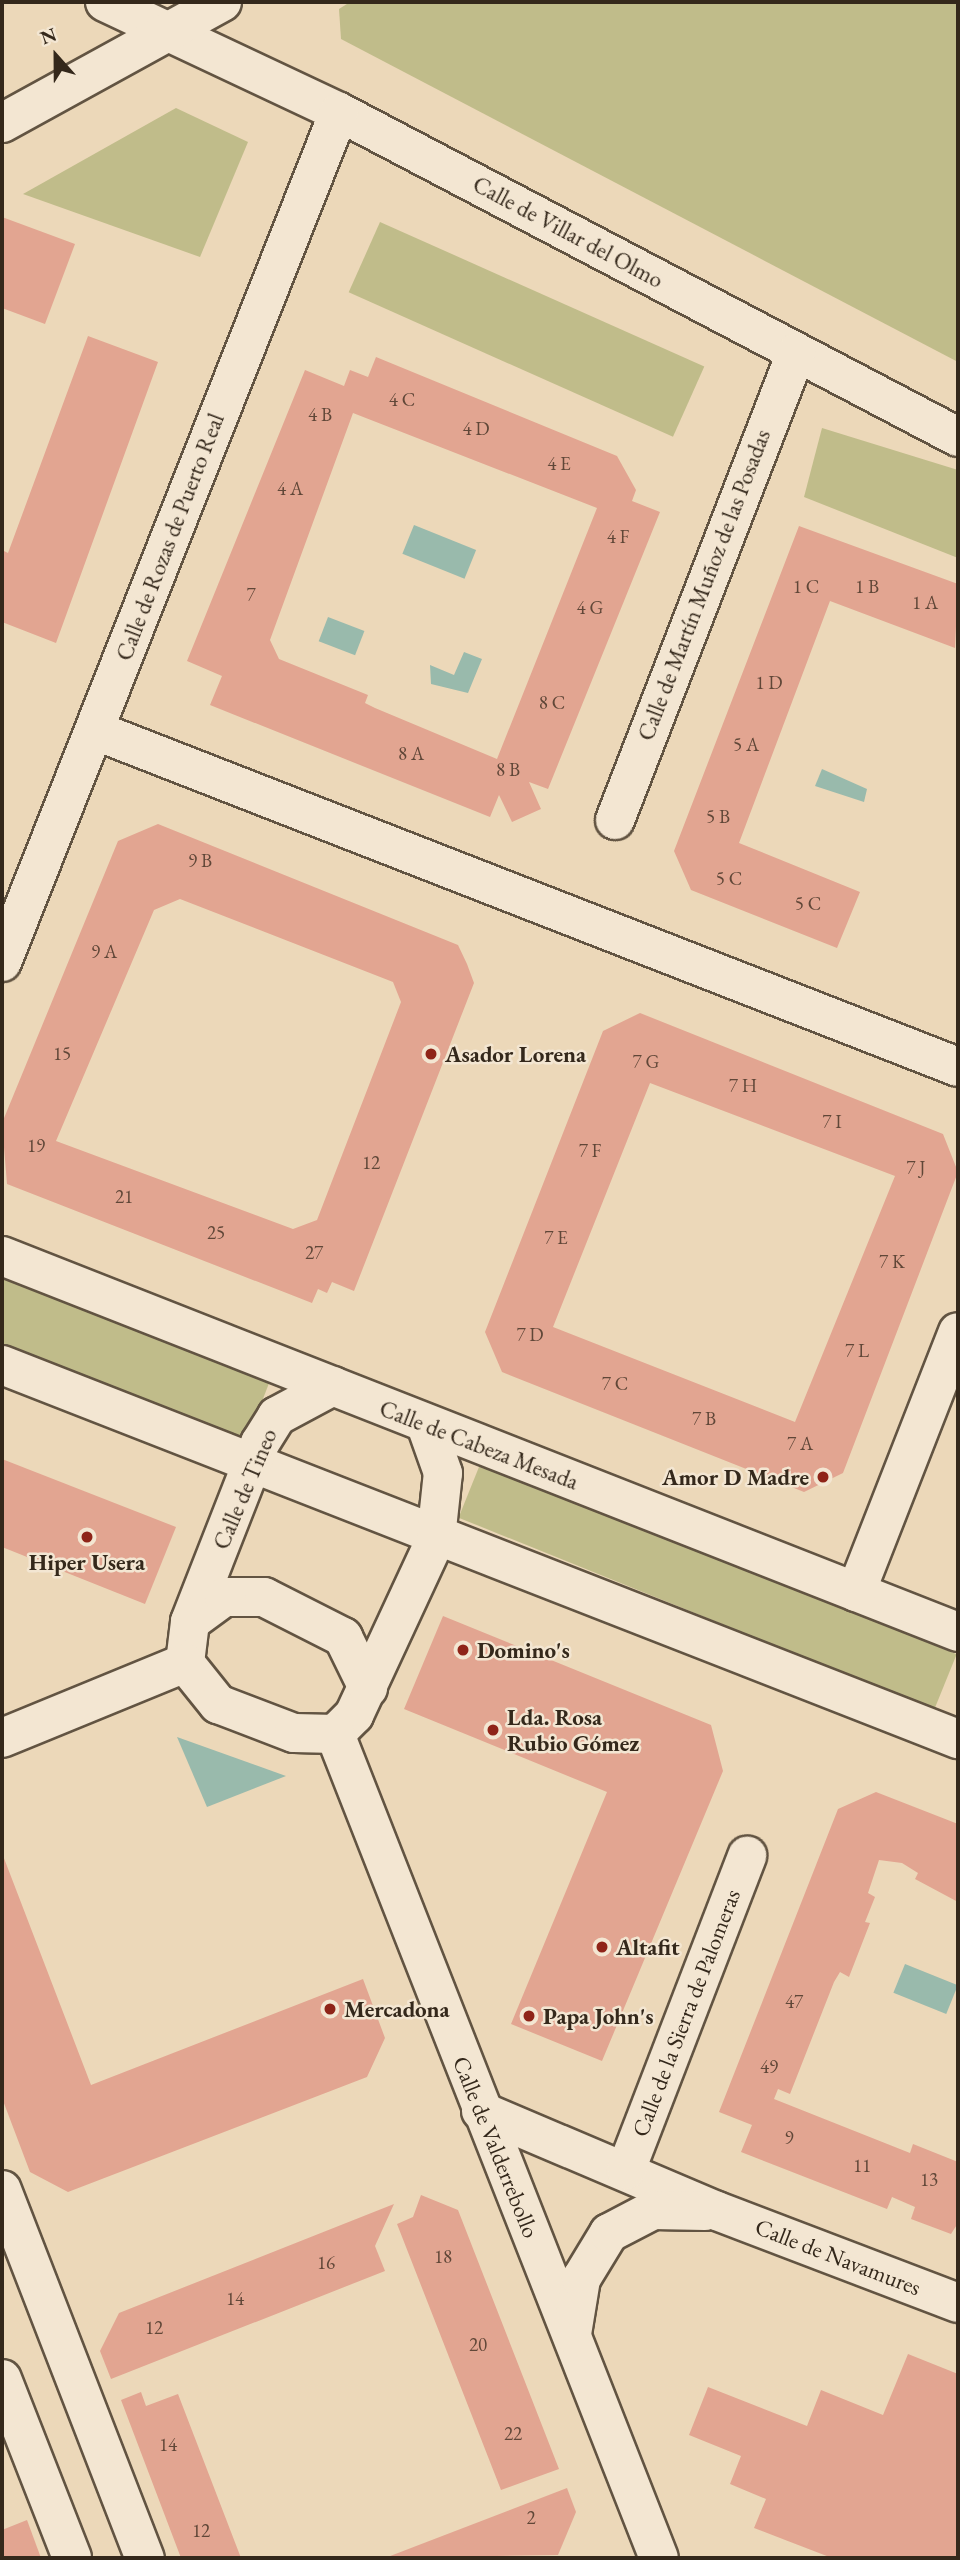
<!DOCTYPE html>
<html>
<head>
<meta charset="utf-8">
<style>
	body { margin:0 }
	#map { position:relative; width:960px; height:2560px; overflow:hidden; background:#ecd8b9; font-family:"EB Garamond",serif }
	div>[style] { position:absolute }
	.green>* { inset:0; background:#c0bc8a; transform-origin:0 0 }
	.water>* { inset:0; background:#99baac; transform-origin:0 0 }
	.building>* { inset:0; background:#e2a591 }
	.roads { filter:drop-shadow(2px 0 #625442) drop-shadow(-2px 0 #625442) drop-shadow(0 2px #625442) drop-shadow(0 -2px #625442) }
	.street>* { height:38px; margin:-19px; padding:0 19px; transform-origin:19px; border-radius:19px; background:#f3e6d2 }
	.dots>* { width:19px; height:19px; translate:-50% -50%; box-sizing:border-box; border:4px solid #f3e6d2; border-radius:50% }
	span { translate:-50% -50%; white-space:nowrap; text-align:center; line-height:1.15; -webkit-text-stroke:5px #f3e6d2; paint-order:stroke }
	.number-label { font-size:19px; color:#604738 }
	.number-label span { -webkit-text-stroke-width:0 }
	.street-label { font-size:23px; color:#34281b }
	.poi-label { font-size:23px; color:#34281b; font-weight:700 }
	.left { translate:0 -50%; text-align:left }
	.right { translate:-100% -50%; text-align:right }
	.frame { position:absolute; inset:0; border:4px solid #34281b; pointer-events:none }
	.north { position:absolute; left:21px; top:21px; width:70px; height:70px; -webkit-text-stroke:5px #f3e6d2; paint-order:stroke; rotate:339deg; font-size:19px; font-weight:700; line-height:28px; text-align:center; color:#34281b }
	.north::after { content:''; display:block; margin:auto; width:24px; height:32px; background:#34281b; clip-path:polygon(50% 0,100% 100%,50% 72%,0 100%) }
</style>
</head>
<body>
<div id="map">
	<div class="green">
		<i style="clip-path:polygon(350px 2px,958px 2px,958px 362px,341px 39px,339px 9px)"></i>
		<i style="clip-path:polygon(176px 108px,248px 142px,200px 257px,23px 194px)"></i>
		<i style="left:380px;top:222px;width:355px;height:77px;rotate:24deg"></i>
		<i style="clip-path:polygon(822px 428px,958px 470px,958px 558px,804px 497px)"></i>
		<i style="left:2px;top:1278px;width:287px;height:62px;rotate:21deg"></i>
		<i style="left:481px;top:1462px;width:513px;height:60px;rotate:22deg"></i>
	</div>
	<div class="water">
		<i style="left:414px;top:525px;width:67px;height:31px;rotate:22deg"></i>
		<i style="left:328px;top:617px;width:39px;height:26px;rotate:21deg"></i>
		<i style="clip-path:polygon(464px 652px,482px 659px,468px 693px,431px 684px,430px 665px,454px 675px)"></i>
		<i style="clip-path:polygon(822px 769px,867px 789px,864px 802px,815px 786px)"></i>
		<i style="clip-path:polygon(177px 1737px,286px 1776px,207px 1807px)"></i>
		<i style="left:905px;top:1964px;width:57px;height:31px;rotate:22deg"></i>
	</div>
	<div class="building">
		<i style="clip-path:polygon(2px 217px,75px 244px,45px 324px,2px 308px)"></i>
		<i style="clip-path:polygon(88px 336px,158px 362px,56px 643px,2px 622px,2px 550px,8px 553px)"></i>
		<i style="clip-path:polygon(evenodd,376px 357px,617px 456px,636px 490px,632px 501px,660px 512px,548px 789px,529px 782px,541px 809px,512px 822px,499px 795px,490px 817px,210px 705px,222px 676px,187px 661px,305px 370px,344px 386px,350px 370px,368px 377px,376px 357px,353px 413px,597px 508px,497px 759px,375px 708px,365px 703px,368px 695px,279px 659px,270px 640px,353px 413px)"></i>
		<i style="clip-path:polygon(799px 526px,958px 584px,955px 648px,830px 601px,739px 843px,860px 892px,837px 948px,691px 890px,674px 851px)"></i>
		<i style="clip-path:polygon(evenodd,158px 824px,458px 945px,467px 964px,474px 983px,354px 1291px,332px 1282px,327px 1293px,318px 1289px,312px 1303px,7px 1184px,2px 1123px,118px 841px,158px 824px,180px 899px,393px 982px,401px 1002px,317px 1220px,293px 1229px,56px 1141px,154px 910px,180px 899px)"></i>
		<i style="clip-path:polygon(evenodd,640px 1013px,943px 1134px,958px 1172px,843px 1473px,804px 1492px,502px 1372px,485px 1332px,603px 1031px,640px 1013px,650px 1083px,895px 1176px,795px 1422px,553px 1327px,650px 1083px)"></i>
		<i style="clip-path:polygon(2px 1459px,176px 1527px,145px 1604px,2px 1547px)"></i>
		<i style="clip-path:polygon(443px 1616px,711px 1725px,723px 1771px,602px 2061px,511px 2024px,607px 1792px,404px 1709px)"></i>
		<i style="clip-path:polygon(876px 1792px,958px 1824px,958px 1902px,915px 1879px,918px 1873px,902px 1863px,879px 1860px,868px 1893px,875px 1897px,865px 1922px,870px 1923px,849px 1977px,840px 1972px,834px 1982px,790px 2094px,778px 2089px,774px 2099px,910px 2153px,913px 2144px,958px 2162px,958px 2223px,951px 2234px,911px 2219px,915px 2207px,892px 2197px,887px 2209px,741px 2152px,752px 2125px,719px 2112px,838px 1809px)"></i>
		<i style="clip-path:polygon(2px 1853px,91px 2085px,363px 1979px,385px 2038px,367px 2077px,68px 2192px,30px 2172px,2px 2098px)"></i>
		<i style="clip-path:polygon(421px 2195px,458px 2210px,559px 2469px,501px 2490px,397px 2224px,413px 2217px)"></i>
		<i style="clip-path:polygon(394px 2204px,375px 2246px,385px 2271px,111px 2379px,100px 2351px,119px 2313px)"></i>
		<i style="clip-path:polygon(908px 2354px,958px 2374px,958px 2558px,832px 2558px,754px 2528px,766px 2499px,730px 2484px,741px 2456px,689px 2435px,708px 2387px,807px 2426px,821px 2390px,883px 2415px)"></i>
		<i style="clip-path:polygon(141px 2392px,146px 2406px,178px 2394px,241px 2558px,181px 2558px,121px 2400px)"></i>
		<i style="clip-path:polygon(567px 2488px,576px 2512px,558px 2555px,385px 2558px)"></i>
		<i style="clip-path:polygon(27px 2520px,41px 2558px,2px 2558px,2px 2530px)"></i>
	</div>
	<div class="roads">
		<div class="street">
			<i style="left:105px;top:2px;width:259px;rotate:25.2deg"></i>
			<i style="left:339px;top:112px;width:699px;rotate:27.7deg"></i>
			<i style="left:2px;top:123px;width:251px;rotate:-28.8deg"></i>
			<i style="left:94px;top:730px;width:927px;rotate:21.31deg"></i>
			<i style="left:615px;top:820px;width:501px;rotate:-68.81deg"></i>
			<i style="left:2px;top:962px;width:914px;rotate:-68.37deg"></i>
			<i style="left:2px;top:1256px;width:1027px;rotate:21.47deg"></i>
			<i style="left:2px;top:1365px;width:1027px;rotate:21.37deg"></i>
			<i style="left:333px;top:1386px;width:64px;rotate:151.8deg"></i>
			<i style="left:277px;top:1416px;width:32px;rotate:122deg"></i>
			<i style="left:260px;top:1443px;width:192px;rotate:111.4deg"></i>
			<i style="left:190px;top:1622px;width:41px;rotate:97deg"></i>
			<i style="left:185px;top:1663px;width:53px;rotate:51.2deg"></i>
			<i style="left:218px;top:1704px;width:81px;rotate:20.9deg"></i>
			<i style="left:294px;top:1733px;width:41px;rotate:1.4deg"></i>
			<i style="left:335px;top:1734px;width:27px;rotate:-45deg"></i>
			<i style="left:354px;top:1715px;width:195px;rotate:-65.1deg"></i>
			<i style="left:436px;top:1538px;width:65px;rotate:-83.9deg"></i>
			<i style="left:443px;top:1473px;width:51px;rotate:-109.5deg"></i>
			<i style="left:856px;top:1592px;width:279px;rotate:-68.6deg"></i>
			<i style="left:190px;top:1622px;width:42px;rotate:-36.3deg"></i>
			<i style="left:224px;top:1597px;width:40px"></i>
			<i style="left:264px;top:1597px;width:89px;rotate:26.9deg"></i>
			<i style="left:343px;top:1637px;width:57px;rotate:63.9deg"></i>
			<i style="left:335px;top:1734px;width:885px;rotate:68.54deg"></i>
			<i style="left:2px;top:1738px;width:198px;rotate:-22.3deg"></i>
			<i style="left:481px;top:2111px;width:256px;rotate:23deg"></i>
			<i style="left:717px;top:2211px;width:258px;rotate:20.9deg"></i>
			<i style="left:626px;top:2170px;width:337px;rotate:-68.9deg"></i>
			<i style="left:2px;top:2190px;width:395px;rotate:68.8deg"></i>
			<i style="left:572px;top:2334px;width:56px;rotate:-80.7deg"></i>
			<i style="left:581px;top:2279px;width:54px;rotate:-58.7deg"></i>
			<i style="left:609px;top:2233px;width:50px;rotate:-27.6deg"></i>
			<i style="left:653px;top:2210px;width:52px;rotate:1.1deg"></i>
			<i style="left:2px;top:2379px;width:192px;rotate:68.6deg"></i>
		</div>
	</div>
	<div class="dots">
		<i style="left:431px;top:1054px;background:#8f2418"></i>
		<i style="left:823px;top:1477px;background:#8f2418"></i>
		<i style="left:87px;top:1537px;background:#8f2418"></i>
		<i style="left:463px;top:1650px;background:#8f2418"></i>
		<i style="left:493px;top:1730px;background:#8f2418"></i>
		<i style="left:602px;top:1947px;background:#8f2418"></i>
		<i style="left:330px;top:2009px;background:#8f2418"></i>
		<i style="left:529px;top:2016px;background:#8f2418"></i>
	</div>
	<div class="number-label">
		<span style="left:402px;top:400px">4 C</span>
		<span style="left:320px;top:415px">4 B</span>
		<span style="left:476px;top:429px">4 D</span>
		<span style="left:559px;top:464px">4 E</span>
		<span style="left:290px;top:489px">4 A</span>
		<span style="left:618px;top:537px">4 F</span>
		<span style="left:806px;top:587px">1 C</span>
		<span style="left:867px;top:587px">1 B</span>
		<span style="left:251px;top:595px">7</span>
		<span style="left:925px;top:603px">1 A</span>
		<span style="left:590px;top:608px">4 G</span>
		<span style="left:769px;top:683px">1 D</span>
		<span style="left:552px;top:703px">8 C</span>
		<span style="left:746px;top:745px">5 A</span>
		<span style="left:411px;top:754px">8 A</span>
		<span style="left:508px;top:770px">8 B</span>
		<span style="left:718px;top:817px">5 B</span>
		<span style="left:200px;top:861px">9 B</span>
		<span style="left:729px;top:879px">5 C</span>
		<span style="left:808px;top:904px">5 C</span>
		<span style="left:104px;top:952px">9 A</span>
		<span style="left:62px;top:1054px">15</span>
		<span style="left:646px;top:1062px">7 G</span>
		<span style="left:743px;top:1086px">7 H</span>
		<span style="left:832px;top:1122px">7 I</span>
		<span style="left:36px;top:1146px">19</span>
		<span style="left:590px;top:1151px">7 F</span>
		<span style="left:371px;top:1163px">12</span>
		<span style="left:916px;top:1168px">7 J</span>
		<span style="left:124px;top:1197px">21</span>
		<span style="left:216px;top:1233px">25</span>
		<span style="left:556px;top:1238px">7 E</span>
		<span style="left:314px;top:1253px">27</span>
		<span style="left:892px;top:1262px">7 K</span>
		<span style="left:530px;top:1335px">7 D</span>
		<span style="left:857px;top:1351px">7 L</span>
		<span style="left:615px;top:1384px">7 C</span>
		<span style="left:704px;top:1419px">7 B</span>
		<span style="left:800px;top:1444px">7 A</span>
		<span style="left:794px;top:2002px">47</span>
		<span style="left:769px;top:2067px">49</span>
		<span style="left:789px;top:2138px">9</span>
		<span style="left:862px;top:2166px">11</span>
		<span style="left:929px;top:2180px">13</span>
		<span style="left:443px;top:2257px">18</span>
		<span style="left:326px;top:2263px">16</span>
		<span style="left:235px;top:2299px">14</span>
		<span style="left:154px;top:2328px">12</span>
		<span style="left:478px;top:2345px">20</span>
		<span style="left:513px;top:2434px">22</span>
		<span style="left:168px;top:2445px">14</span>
		<span style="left:531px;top:2518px">2</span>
		<span style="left:201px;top:2531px">12</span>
	</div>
	<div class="street-label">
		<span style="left:568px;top:232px;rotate:28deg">Calle de Villar del Olmo</span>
		<span style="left:170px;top:537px;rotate:-69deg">Calle de Rozas de Puerto Real</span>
		<span style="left:704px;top:585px;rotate:-69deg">Calle de Martín Muñoz de las Posadas</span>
		<span style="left:479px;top:1445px;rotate:21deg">Calle de Cabeza Mesada</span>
		<span style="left:245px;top:1489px;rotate:-67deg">Calle de Tineo</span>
		<span style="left:686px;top:2013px;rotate:-69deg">Calle de la Sierra de Palomeras</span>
		<span style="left:496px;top:2147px;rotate:68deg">Calle de Valderrebollo</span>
		<span style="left:838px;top:2257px;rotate:21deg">Calle de Navamures</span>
	</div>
	<div class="poi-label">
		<span class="left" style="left:445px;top:1054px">Asador Lorena</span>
		<span class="right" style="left:809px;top:1477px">Amor D Madre</span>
		<span style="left:87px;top:1562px">Hiper Usera</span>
		<span class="left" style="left:477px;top:1650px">Domino's</span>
		<span class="left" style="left:507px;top:1730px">Lda. Rosa<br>Rubio Gómez</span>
		<span class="left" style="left:616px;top:1947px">Altafit</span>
		<span class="left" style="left:344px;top:2009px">Mercadona</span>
		<span class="left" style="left:543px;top:2016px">Papa John's</span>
	</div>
	<div class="frame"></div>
	<div class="north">N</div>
</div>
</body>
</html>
